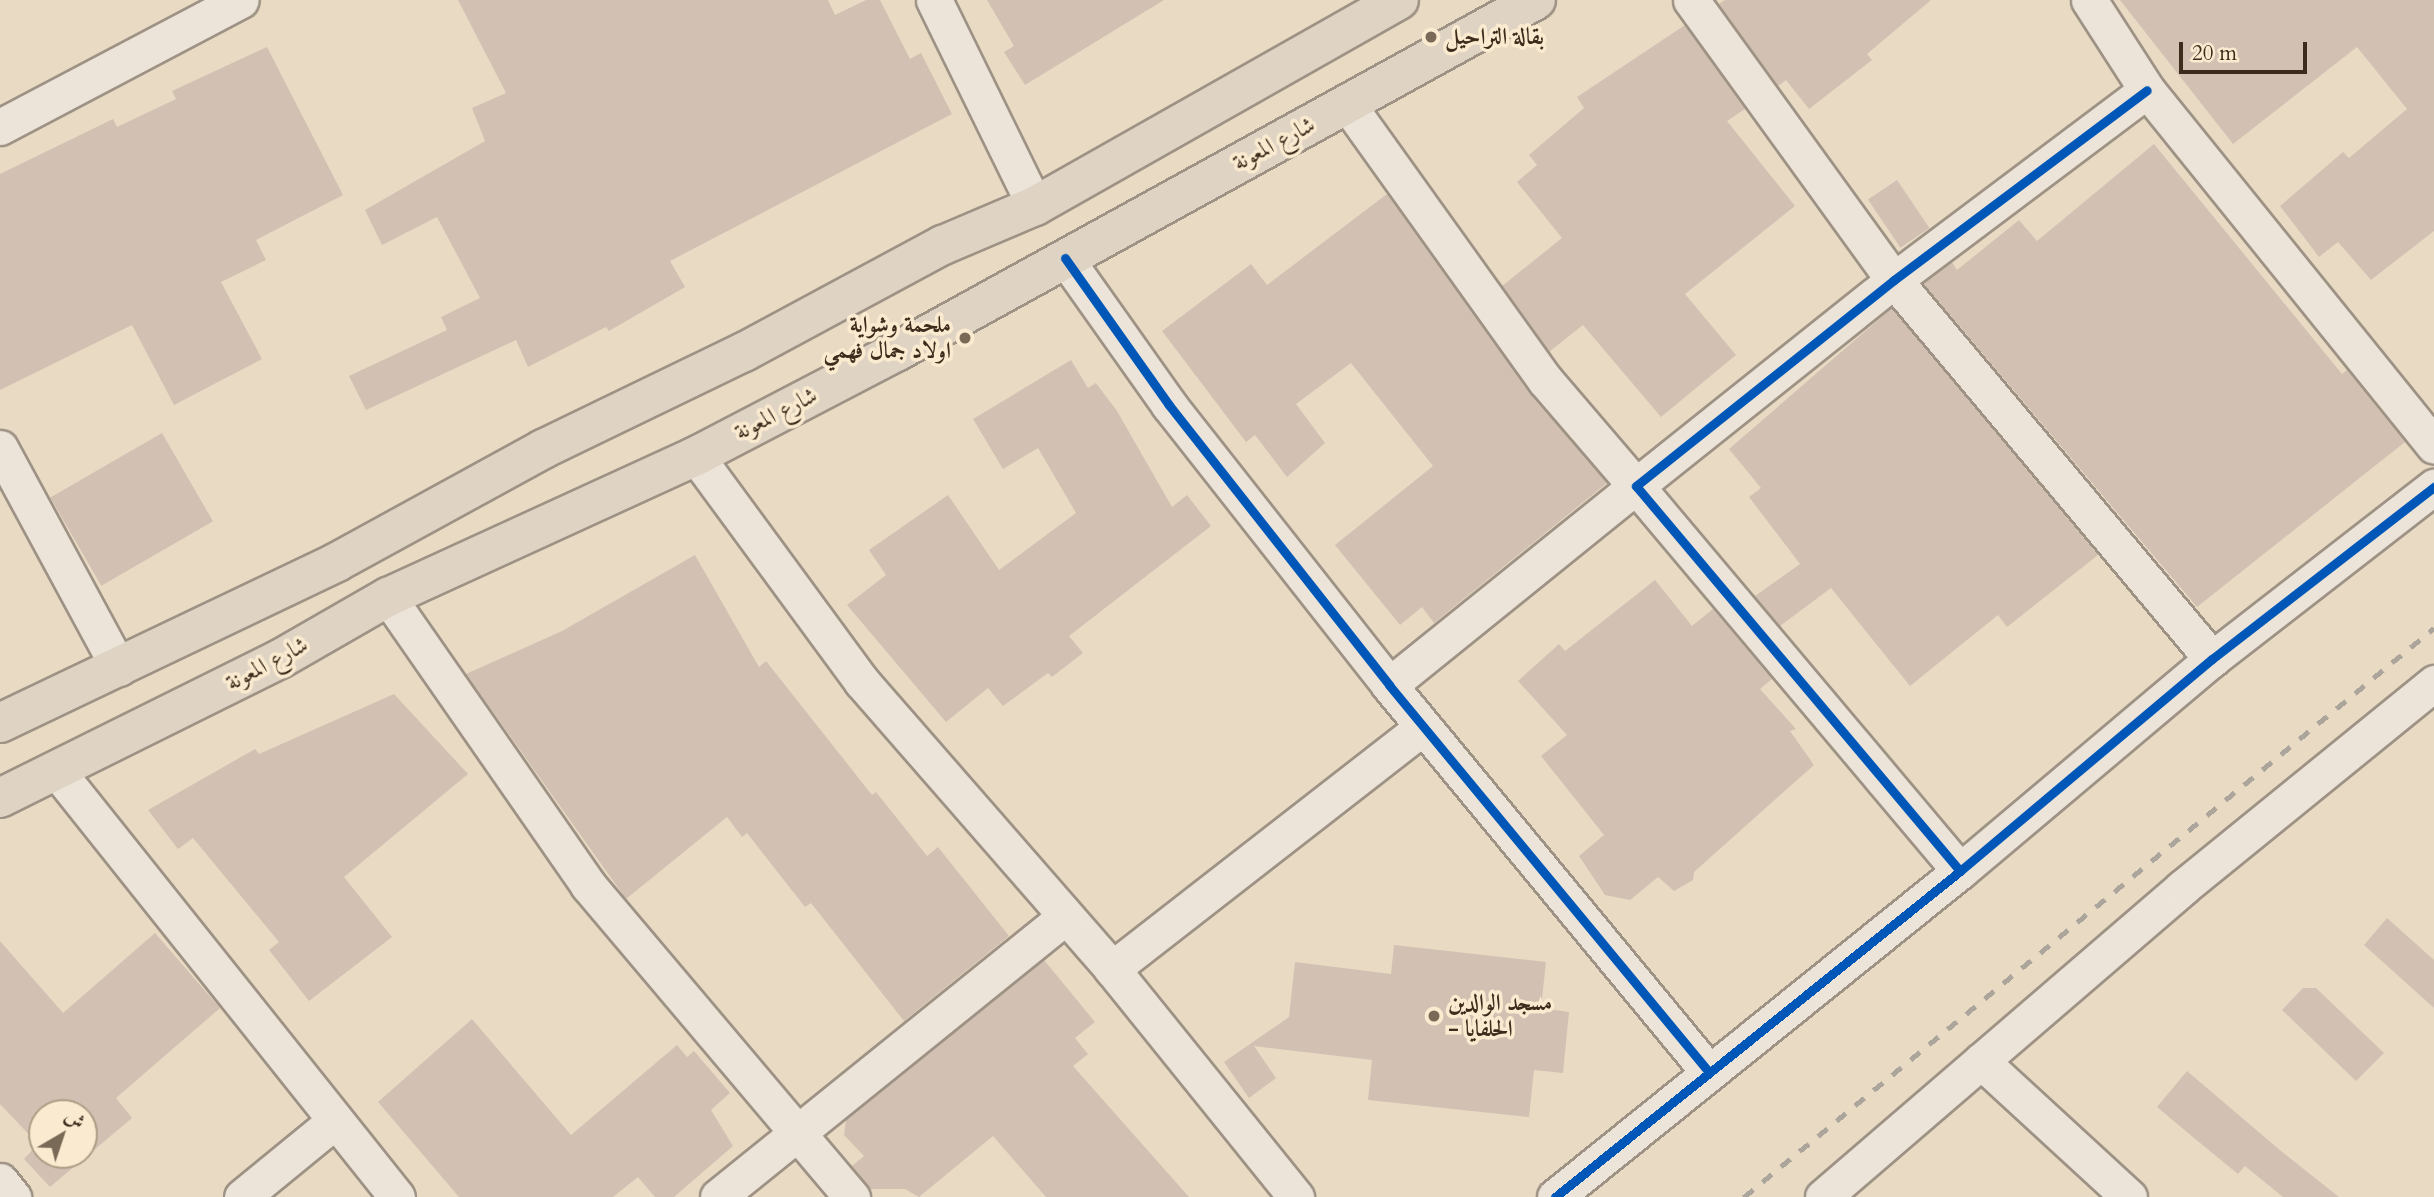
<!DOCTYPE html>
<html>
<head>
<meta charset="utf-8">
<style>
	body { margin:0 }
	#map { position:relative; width:2434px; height:1197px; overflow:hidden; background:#e9dac4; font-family:Cardo,Amiri,serif }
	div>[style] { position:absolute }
	.building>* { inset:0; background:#d2c0b2; transform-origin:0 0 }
	.roads { filter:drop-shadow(2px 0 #9d9284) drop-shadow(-2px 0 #9d9284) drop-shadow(0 2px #9d9284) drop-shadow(0 -2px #9d9284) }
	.minor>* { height:35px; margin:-17.5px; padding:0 17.5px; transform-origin:17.5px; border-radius:17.5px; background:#ece4d9 }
	.trunk>* { height:38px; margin:-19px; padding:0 19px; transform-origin:19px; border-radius:19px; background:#dfd4c4 }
	.rail>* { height:5px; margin-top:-2.5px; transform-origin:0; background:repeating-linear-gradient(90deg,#aca59b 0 12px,transparent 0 24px) }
	.cycleway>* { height:9px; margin:-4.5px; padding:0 4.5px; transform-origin:4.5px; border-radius:4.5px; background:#0057b8 }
	.dots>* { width:19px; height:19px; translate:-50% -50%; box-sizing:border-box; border:4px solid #faeacf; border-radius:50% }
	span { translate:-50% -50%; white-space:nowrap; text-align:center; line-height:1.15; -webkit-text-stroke:7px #faeacf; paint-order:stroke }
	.poi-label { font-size:23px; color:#3d2c1c; font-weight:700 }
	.left { translate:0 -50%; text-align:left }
	.right { translate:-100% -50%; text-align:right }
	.street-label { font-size:23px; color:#3d2c1c }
	.north { position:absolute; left:28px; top:1099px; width:70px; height:70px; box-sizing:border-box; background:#faeacf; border:2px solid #ae9e87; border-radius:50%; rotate:39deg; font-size:19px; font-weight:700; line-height:28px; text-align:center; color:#3d2c1c }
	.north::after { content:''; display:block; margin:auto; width:24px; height:32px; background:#796957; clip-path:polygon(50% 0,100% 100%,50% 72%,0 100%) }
	.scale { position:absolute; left:2179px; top:42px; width:128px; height:32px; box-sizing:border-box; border:4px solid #3d2c1c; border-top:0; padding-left:9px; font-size:21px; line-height:24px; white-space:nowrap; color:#3d2c1c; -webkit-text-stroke:5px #faeacf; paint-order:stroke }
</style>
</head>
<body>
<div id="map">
	<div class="building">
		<i style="clip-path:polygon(458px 0,828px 0,835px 15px,866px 0,880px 0,910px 59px,921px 53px,952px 114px,670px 261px,685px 287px,609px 331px,606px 327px,528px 367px,516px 340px,366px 410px,349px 376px,447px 330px,441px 317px,480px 298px,437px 217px,382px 245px,365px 210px,485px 141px,472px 108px,506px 93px)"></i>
		<i style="clip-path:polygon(987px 0,1164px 0,1025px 85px,1004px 52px,1014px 46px)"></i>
		<i style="clip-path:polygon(1725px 0,1931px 0,1867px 54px,1872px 60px,1809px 109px,1786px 80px,1778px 86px,1719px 4px)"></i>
		<i style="clip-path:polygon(2120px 0,2434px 0,2434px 231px,2371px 280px,2338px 242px,2319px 257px,2280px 206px,2343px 152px,2349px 158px,2407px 109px,2357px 47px,2233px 144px)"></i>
		<i style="clip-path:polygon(1685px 25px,1745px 109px,1727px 121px,1795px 206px,1685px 294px,1736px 355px,1661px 417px,1583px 325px,1549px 352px,1502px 286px,1562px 238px,1517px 182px,1537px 165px,1529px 155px,1584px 108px,1577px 97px)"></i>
		<i style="clip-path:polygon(267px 47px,343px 195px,256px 240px,266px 260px,221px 282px,262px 359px,174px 405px,132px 325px,0 390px,0 174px,113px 119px,117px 127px,176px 99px,172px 91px)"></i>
		<i style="clip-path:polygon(2154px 144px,2342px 374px,2347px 370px,2405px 442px,2197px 607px,1923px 283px,1952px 262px,1957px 270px,2019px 220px,2037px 241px)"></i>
		<i style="left:1897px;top:180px;width:58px;height:35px;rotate:56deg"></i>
		<i style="clip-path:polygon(1387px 194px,1529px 392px,1607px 483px,1434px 623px,1422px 607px,1400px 625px,1335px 545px,1433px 466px,1351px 363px,1296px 404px,1325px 443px,1287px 477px,1255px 435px,1246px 442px,1162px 331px,1251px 264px,1267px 285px)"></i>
		<i style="clip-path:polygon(1892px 308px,2098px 555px,2007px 627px,1998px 615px,1910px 686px,1831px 588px,1780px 626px,1755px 596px,1800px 564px,1749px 497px,1761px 488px,1729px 449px)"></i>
		<i style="clip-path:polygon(1071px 360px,1088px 388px,1096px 383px,1117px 411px,1172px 507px,1187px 495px,1211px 526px,1069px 636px,1083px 653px,1052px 677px,1048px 673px,1003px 706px,988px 688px,946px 722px,847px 605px,886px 575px,869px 550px,948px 495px,999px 570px,1076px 513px,1038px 448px,1003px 469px,973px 419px)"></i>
		<i style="left:162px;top:433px;width:102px;height:129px;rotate:60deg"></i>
		<i style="clip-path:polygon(695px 555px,759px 667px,766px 661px,872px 795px,876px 792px,927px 856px,938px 847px,1009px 936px,904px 1021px,811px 903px,805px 907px,747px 833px,742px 837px,727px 817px,626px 899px,466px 674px,562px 631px)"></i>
		<i style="clip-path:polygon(1655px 580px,1692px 626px,1713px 609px,1772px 679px,1760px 689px,1796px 729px,1790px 731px,1814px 765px,1694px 872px,1693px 880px,1674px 891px,1658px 877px,1630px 900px,1605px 895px,1579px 856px,1604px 835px,1541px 756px,1567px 735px,1518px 681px,1559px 644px,1565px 651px)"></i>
		<i style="clip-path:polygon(394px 694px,468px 774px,344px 877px,392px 937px,309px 1001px,269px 950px,279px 942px,193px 838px,178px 849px,148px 810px,255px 749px,259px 754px)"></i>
		<i style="clip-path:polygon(2387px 918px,2434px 960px,2434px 1008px,2364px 945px)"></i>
		<i style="clip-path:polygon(evenodd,155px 933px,220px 1008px,116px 1098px,132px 1118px,50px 1187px,24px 1159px,38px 1144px,0 1104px,0 941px,63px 1013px,155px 933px,42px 1113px,84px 1113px,84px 1155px,42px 1155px,42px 1113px)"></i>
		<i style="clip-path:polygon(1394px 945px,1546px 962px,1541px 1008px,1569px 1012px,1563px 1073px,1534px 1070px,1529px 1117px,1368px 1100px,1372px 1060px,1254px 1046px,1276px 1078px,1249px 1098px,1224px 1062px,1289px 1017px,1295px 962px,1391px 974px)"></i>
		<i style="clip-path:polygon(1044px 960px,1095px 1022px,1075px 1038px,1088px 1054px,1073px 1066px,1189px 1197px,1046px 1197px,993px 1136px,919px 1197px,905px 1189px,870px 1189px,852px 1166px,864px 1156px,844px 1135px,846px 1120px)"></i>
		<i style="clip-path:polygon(2303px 988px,2316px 988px,2384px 1053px,2356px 1081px,2282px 1010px)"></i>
		<i style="clip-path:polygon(472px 1019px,571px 1135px,677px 1045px,687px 1057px,694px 1051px,730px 1093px,711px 1110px,733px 1146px,674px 1197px,655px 1197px,638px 1177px,613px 1197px,459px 1197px,378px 1102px)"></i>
		<i style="clip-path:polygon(2187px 1071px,2281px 1151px,2339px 1197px,2283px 1197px,2245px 1166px,2238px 1174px,2194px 1138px,2157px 1107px)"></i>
	</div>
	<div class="roads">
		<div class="minor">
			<i style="left:934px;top:0;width:229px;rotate:63.9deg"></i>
			<i style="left:1691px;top:0;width:346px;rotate:54.1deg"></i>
			<i style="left:1894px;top:280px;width:495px;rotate:50deg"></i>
			<i style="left:2089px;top:0;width:107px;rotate:57.2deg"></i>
			<i style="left:2147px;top:90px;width:457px;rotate:51.1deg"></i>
			<i style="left:1348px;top:105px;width:338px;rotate:54.4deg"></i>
			<i style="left:1545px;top:380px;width:140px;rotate:49.4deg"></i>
			<i style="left:1636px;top:486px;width:317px;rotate:141.1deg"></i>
			<i style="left:0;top:127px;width:272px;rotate:-27.8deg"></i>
			<i style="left:1065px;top:258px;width:180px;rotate:54.7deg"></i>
			<i style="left:1169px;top:405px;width:356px;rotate:51.8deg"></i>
			<i style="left:1389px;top:685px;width:501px;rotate:50.43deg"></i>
			<i style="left:0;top:448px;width:250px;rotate:61.6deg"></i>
			<i style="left:696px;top:456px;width:280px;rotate:53.7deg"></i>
			<i style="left:862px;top:682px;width:381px;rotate:48.9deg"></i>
			<i style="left:1112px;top:969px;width:293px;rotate:51.1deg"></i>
			<i style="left:388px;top:597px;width:351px;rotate:55.2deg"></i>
			<i style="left:588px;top:885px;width:409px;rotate:49.8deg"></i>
			<i style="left:57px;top:771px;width:545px;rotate:51.41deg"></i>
			<i style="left:1960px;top:871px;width:503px;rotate:-130.08deg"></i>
			<i style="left:1636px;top:486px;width:330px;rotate:-38.6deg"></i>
			<i style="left:1894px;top:280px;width:316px;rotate:-36.9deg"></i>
			<i style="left:1112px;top:969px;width:394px;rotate:-37.9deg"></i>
			<i style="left:1981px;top:1061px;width:201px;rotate:42.6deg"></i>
			<i style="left:0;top:1181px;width:21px;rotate:51deg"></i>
			<i style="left:242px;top:1197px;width:120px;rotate:-39.3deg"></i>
			<i style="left:718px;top:1197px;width:446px;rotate:-38.9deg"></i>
			<i style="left:1555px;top:1197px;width:520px;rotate:-38.83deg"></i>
			<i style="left:1960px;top:871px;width:329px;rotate:-40.1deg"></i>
			<i style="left:2212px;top:659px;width:281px;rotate:-37.8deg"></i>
			<i style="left:1823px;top:1197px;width:474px;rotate:-40.7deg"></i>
			<i style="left:2182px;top:888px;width:325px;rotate:-39.1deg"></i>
		</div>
		<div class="trunk">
			<i style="left:0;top:723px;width:373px;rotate:-25.5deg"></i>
			<i style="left:337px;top:562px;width:235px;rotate:-28.7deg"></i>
			<i style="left:543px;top:449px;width:223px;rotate:-25.8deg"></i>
			<i style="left:744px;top:352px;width:226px;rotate:-28.3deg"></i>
			<i style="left:943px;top:245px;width:100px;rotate:-23deg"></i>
			<i style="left:1035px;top:206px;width:418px;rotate:-29.5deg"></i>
			<i style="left:0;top:798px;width:313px;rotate:-26.4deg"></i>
			<i style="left:280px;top:659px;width:125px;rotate:-29.9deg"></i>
			<i style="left:388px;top:597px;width:339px;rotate:-24.6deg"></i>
			<i style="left:696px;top:456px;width:228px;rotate:-27.5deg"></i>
			<i style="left:898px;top:351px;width:728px;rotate:-28.82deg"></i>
		</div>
	</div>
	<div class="rail">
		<i style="left:1744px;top:1197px;width:894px;rotate:-39.51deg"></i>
	</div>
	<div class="cycleway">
		<i style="left:1065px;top:258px;width:180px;rotate:54.7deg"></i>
		<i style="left:1169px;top:405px;width:356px;rotate:51.8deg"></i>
		<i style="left:1389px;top:685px;width:501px;rotate:50.43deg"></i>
		<i style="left:1960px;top:871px;width:503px;rotate:-130.08deg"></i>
		<i style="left:1636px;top:486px;width:330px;rotate:-38.6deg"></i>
		<i style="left:1894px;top:280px;width:316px;rotate:-36.9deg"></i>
		<i style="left:1555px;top:1197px;width:520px;rotate:-38.83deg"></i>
		<i style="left:1960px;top:871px;width:329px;rotate:-40.1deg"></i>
		<i style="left:2212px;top:659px;width:281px;rotate:-37.8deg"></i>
	</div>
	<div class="dots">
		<i style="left:1431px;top:37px;background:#796957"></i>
		<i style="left:965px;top:338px;background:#796957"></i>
		<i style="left:1434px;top:1016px;background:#796957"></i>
	</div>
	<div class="poi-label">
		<span class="left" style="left:1445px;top:37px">بقالة التراحيل</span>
		<span class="right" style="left:951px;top:338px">ملحمة وشواية<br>اولاد جمال فهمي</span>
		<span class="left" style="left:1448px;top:1016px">مسجد الوالدين<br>- الحلفايا</span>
	</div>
	<div class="street-label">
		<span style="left:1274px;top:144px;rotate:-28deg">شارع المعونة</span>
		<span style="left:776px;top:414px;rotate:-27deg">شارع المعونة</span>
		<span style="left:267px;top:664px;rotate:-28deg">شارع المعونة</span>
	</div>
	<div class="north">ش</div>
	<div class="scale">20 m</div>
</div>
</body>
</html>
